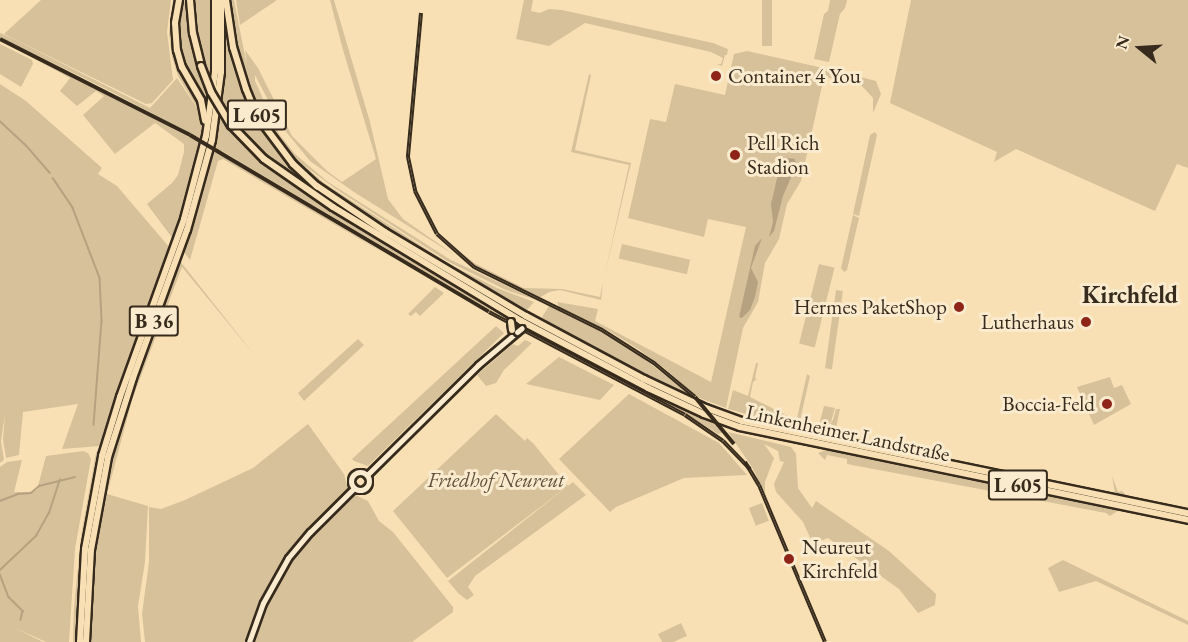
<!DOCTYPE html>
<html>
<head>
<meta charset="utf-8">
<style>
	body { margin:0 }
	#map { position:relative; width:1188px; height:642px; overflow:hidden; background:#f8e0b4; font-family:"EB Garamond",serif }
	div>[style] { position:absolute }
	.green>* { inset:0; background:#d7c19a; transform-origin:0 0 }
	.water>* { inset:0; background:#b6a280 }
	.stream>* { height:1.5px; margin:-0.75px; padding:0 0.75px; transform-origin:0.75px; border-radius:0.75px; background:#b6a280 }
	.roads { filter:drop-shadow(2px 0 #362b1c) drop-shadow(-2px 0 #362b1c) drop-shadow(0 2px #362b1c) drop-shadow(0 -2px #362b1c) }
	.secondary>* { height:5px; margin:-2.5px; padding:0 2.5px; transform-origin:2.5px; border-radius:2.5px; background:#faebce }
	.secondary>.ring { margin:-2.5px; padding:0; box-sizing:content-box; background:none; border:5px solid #faebce; border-radius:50% }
	.primary>* { height:6px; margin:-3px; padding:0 3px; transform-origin:3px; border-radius:3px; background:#f8e0b4 }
	.trunk>* { height:6px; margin:-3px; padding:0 3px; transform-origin:3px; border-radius:3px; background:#f8e0b4 }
	.rail>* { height:4px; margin-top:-2px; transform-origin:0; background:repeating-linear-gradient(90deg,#faebce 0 4.5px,#362b1c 0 9px); box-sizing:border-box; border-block:2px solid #362b1c }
	.bridges { filter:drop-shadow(2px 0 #362b1c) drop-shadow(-2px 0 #362b1c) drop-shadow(0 2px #362b1c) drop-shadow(0 -2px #362b1c) }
	.secondary-bridge>* { height:5px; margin:-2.5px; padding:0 2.5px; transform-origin:2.5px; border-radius:2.5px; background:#faebce }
	.trunk-bridge>* { height:6px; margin:-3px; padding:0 3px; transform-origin:3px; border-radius:3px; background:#f8e0b4 }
	.dots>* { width:16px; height:16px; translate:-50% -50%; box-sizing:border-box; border:3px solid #faebce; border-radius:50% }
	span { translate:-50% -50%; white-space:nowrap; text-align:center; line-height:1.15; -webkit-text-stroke:6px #faebce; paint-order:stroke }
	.shield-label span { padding:2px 4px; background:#faebce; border:2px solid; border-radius:4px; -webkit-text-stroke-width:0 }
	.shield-label { font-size:20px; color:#362b1c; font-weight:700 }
	.poi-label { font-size:21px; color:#362b1c }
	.left { translate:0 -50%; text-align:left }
	.right { translate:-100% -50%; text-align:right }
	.street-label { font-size:21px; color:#362b1c }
	.park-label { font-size:21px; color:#5e503c; font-style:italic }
	.quarter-label { font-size:24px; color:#362b1c; font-weight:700 }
	.north { position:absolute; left:1110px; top:18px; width:60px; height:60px; -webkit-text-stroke:4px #faebce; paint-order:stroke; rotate:288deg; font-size:16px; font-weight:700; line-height:24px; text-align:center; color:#362b1c }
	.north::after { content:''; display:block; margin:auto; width:21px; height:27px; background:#362b1c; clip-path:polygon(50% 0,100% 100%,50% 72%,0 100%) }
</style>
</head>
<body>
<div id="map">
	<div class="green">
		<i style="clip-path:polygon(41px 0,171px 0,167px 32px,173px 80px,152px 103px,146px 104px,4px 34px)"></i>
		<i style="clip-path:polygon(173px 0,178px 0,175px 46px,198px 99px,204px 123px,191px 182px,173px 239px,147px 204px,172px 183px,178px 175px,184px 152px,184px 144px,155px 123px,115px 154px,83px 115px,104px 96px,96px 91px,77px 106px,60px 91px,70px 78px,0 40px,189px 137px,191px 134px,110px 91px,0 37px,0 33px,14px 39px,150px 108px,177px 78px,199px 111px,178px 76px,172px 57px,169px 34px)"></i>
		<i style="clip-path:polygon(181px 0,187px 0,189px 34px,202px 83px,209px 98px,206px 112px,184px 68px,176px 36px)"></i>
		<i style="clip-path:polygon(193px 0,212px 0,210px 83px,196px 38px)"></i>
		<i style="clip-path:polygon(230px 0,234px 0,247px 66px,245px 50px,258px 68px,292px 136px,327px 171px,342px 182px,376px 159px,343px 50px,330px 0,334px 0,370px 122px,388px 199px,403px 219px,456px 256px,354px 192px,310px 161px,282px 127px,255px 75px,255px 81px,279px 134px,295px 154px,328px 182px,451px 260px,537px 300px,506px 290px,447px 261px,336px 189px,302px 164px,324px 183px,451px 265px,497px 288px,534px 302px,527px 310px,515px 307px,397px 235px,324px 187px,300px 167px,265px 122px,253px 98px,238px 54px)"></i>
		<i style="clip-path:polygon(236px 0,277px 0,240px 25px)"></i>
		<i style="clip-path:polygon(524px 0,533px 0,531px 11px,540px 13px,549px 9px,562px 10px,713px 43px,728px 49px,727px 55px,725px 55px,722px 66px,717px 64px,721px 64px,723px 58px,711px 52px,585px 23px,549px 46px,516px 39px)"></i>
		<i style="left:762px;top:0;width:10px;height:46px"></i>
		<i style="clip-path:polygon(830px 0,847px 0,845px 8px,840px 14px,829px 62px,814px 59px,824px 14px,828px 11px)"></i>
		<i style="clip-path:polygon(911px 0,1188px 0,1188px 168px,1177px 164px,1155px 211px,1016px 149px,994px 162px,997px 152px,890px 103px)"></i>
		<i style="clip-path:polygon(225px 14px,230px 43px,242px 86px,269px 138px,292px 167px,357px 218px,269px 160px,241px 134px,227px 115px,221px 103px,225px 71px)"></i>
		<i style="clip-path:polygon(0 44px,32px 60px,33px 64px,21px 87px,0 74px)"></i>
		<i style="clip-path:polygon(747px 51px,823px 68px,824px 77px,801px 181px,787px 204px,779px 239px,765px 263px,758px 302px,743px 328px,726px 408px,697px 397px,663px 367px,638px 349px,609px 331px,559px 307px,557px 302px,598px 309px,595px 321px,711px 382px,746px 227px,708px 219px,704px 237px,628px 218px,650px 119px,666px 122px,675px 84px,725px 95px,734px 54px)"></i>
		<i style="clip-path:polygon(825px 68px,876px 81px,881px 94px,873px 113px,873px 98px,861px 85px,826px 77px)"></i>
		<i style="clip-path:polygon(589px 74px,591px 75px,575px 150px,631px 163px,604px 278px,629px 165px,571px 152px)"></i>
		<i style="clip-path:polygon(0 84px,26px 101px,102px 168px,98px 174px,117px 186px,170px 248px,114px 404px,96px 466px,79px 571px,77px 642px,73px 642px,74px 607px,81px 536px,96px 453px,100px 446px,62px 449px,78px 404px,23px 412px,19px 455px,6px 458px,3px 440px,5px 414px,1px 441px,4px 460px,0 463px)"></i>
		<i style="clip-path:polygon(220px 116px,245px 146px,274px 171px,507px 320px,222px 151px,220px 154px,399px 262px,223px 159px,218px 161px,190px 260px,183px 251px,204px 186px)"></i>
		<i style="clip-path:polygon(875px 132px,877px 135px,859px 216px,853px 214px,870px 135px)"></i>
		<i style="clip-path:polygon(853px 215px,859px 218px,847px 270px,844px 272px,841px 268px)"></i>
		<i style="clip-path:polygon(448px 243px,476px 264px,524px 288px,562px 289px,600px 297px,603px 282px,601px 300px,560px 290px,549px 292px,539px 298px,480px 269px)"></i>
		<i style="left:622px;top:244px;width:70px;height:15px;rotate:13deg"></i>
		<i style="clip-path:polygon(180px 261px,256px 357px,182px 267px,132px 400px,107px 494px,148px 506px,145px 562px,138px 606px,141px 642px,90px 642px,94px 553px,109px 466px,136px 379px)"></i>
		<i style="left:819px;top:264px;width:16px;height:82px;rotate:14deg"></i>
		<i style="clip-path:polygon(435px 287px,444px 293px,420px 316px,416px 312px,411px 316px,408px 314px)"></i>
		<i style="left:836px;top:290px;width:7px;height:79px;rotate:8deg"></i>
		<i style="clip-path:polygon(549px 306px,606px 334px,634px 351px,697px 400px,597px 351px,546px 322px,542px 317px)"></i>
		<i style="clip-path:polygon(496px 326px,504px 333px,368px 466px,354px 461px,352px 459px)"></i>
		<i style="clip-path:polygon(531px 331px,647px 391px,718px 424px,724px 432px,718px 434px,683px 412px)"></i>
		<i style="clip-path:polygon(358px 339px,364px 345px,304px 401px,298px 393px)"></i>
		<i style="clip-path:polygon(525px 340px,532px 343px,504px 370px,496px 383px,486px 386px,477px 375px,513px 344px,518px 346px)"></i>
		<i style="clip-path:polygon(559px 357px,614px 385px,600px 400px,526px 384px)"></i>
		<i style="clip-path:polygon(756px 363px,758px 363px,755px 378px,757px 379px,753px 382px,750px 397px,794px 419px,797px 418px,807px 374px,810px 376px,799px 425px,779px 423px,728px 409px,733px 390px,748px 396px)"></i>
		<i style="clip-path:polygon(1110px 377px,1114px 388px,1122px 385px,1131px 404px,1094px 425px,1077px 387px)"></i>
		<i style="clip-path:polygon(629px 394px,719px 443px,747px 475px,684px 478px,616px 507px,610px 512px,559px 459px)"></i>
		<i style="clip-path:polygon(824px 406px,835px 408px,831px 422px,823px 431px,820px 421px)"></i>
		<i style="clip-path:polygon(836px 409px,840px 409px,835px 432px,854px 441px,1115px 493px,1112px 476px,1118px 492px,1122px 491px,1130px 499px,829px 437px,824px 433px,833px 420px)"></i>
		<i style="clip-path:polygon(496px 414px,525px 441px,527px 438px,533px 443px,568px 486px,447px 578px,393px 511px)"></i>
		<i style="clip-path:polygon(308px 424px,344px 474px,349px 492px,368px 501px,379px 521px,393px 532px,453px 607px,453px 612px,412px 642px,145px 642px,142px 614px,149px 562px,149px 507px,161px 509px,185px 500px,253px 468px)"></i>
		<i style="clip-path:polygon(728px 432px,791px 447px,796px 454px,798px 488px,812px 508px,816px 501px,889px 551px,936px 594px,935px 605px,918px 613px,899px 589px,828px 538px,813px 544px,803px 522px,776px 492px,774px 484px,784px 462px,780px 461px,778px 451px,764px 444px,774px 458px,765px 482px,765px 493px,752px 467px)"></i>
		<i style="clip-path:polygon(829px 449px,1172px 519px,1184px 523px,1119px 510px,1110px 516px,1106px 513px,847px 464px,847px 459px,827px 455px,825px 460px,818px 453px)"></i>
		<i style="clip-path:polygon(83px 451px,88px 453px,91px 459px,75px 549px,69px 642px,46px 642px,15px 628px,43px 642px,0 642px,0 467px,7px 462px,22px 460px,14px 492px,29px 492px,37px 490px,46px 456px)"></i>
		<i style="clip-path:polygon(573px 482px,586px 495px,475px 576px,468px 587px,474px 595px,467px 600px,459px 594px,448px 581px)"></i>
		<i style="left:762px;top:503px;width:19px;height:14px;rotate:69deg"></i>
		<i style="clip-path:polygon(1063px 560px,1188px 621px,1188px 625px,1096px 581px,1059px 592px,1048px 568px)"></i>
		<i style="clip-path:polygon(681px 623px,687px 636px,673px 642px,662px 642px,658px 634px)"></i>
	</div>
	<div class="water">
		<i style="clip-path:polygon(782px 157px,795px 159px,796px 166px,783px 196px,774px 231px,769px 237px,773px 222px,771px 204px)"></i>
		<i style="clip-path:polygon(762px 238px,751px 268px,758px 282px,755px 297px,750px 310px,742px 318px,739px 317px,755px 246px)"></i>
	</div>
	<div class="stream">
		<i style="left:0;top:121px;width:34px;rotate:43deg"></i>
		<i style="left:25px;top:144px;width:38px;rotate:49deg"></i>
		<i style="left:53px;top:178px;width:36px;rotate:56deg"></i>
		<i style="left:73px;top:208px;width:75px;rotate:68.9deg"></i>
		<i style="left:100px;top:278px;width:43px;rotate:87.3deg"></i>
		<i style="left:102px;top:321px;width:104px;rotate:94.4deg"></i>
		<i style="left:0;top:501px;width:19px;rotate:-21deg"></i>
		<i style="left:18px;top:494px;width:13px;rotate:-4deg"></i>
		<i style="left:31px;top:493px;width:11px;rotate:-41deg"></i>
		<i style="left:39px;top:486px;width:37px;rotate:-14deg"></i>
		<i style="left:0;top:570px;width:50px;rotate:-43.4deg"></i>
		<i style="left:36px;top:536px;width:26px;rotate:-61deg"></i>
		<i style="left:49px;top:513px;width:35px;rotate:-72deg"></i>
		<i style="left:0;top:574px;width:25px;rotate:69deg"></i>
		<i style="left:9px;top:597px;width:20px;rotate:45deg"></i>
		<i style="left:23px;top:611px;width:9px;rotate:103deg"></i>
	</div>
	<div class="roads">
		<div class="secondary">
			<i class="ring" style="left:351px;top:472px;width:13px;height:13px"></i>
			<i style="left:367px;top:475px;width:156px;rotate:-44.7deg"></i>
			<i style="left:478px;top:365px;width:51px;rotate:-40.2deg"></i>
			<i style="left:249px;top:642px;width:41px;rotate:-70.3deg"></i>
			<i style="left:263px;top:603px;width:51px;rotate:-60.9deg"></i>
			<i style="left:288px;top:558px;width:34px;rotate:-50deg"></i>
			<i style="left:310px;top:532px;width:62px;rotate:-45deg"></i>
		</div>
		<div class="primary">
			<i style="left:526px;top:316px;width:134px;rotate:28.1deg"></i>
			<i style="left:644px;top:379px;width:68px;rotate:25.1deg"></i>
			<i style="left:706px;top:408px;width:38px;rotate:20deg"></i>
			<i style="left:742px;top:421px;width:455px;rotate:11.7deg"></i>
			<i style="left:521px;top:321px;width:144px;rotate:27.8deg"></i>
			<i style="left:648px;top:388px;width:62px;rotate:24.9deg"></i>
			<i style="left:704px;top:414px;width:38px;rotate:20deg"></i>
			<i style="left:740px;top:427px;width:458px;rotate:11.7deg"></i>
		</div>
		<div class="trunk">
			<i style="left:179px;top:0;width:23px;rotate:100deg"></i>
			<i style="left:175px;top:23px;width:27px;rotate:86deg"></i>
			<i style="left:177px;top:50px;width:18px;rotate:74deg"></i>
			<i style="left:182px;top:67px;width:38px;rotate:60deg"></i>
			<i style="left:201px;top:100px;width:21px;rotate:79deg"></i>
			<i style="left:190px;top:0;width:33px;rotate:85deg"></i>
			<i style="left:193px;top:33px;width:34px;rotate:76deg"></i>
			<i style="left:226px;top:0;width:48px;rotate:81.5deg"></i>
			<i style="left:233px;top:47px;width:44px;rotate:72.8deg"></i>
			<i style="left:246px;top:89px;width:29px;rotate:68deg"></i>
			<i style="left:257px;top:116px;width:60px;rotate:53.1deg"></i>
			<i style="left:293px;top:164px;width:33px;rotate:43deg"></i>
			<i style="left:317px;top:186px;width:82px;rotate:34.1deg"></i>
			<i style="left:385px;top:232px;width:164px;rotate:30.8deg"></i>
			<i style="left:231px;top:125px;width:47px;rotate:45.9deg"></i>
			<i style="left:264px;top:159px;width:84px;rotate:34.8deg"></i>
			<i style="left:333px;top:207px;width:220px;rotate:31.2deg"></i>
			<i style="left:80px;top:642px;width:93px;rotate:-86.9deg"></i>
			<i style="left:85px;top:549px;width:95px;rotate:-79.6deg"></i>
			<i style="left:102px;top:456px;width:62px;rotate:-73deg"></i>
			<i style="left:120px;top:397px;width:189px;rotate:-70.2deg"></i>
			<i style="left:184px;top:219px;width:86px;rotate:-75.2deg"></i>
			<i style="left:206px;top:136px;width:65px;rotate:-82deg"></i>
			<i style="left:215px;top:72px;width:72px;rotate:-90deg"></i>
			<i style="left:86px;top:642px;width:92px;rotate:-86.9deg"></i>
			<i style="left:91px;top:550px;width:95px;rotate:-79.6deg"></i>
			<i style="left:108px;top:457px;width:83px;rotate:-72.4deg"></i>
			<i style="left:133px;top:378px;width:158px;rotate:-70deg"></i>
			<i style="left:187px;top:230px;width:93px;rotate:-74.5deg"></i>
			<i style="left:212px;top:140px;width:69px;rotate:-82.5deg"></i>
			<i style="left:221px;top:72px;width:72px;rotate:-90deg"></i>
		</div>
	</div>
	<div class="rail">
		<i style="left:421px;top:13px;width:145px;rotate:95.2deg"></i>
		<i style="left:408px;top:157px;width:35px;rotate:78deg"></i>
		<i style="left:415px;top:191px;width:48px;rotate:62.9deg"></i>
		<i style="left:437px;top:234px;width:50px;rotate:41.7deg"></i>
		<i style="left:474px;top:267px;width:143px;rotate:26.2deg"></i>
		<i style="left:602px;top:330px;width:62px;rotate:32.4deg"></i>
		<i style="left:654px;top:363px;width:53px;rotate:39.7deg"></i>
		<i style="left:695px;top:397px;width:61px;rotate:50.3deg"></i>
		<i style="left:0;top:39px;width:213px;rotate:26.8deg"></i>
		<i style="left:190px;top:135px;width:347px;rotate:30.6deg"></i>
		<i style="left:489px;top:312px;width:221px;rotate:27.7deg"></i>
		<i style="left:685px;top:415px;width:46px;rotate:34.4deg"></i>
		<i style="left:723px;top:441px;width:39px;rotate:46deg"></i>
		<i style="left:745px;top:462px;width:27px;rotate:59deg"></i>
		<i style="left:759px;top:485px;width:170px;rotate:67.2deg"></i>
	</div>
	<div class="bridges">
		<div class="secondary-bridge">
			<i style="left:517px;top:332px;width:6px;rotate:-39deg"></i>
		</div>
		<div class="trunk-bridge">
			<i style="left:201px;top:66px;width:28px;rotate:69deg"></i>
			<i style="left:211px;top:92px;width:39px;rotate:59deg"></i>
			<i style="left:511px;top:322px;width:8px;rotate:83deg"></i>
		</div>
	</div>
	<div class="dots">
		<i style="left:716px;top:76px;background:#8f2418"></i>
		<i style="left:735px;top:155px;background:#8f2418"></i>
		<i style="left:959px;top:307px;background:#8f2418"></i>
		<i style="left:1086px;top:322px;background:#8f2418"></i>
		<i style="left:1107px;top:404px;background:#8f2418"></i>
		<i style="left:789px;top:559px;background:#8f2418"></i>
	</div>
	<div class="shield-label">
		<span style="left:257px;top:115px">L 605</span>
		<span style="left:154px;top:321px">B 36</span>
		<span style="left:1018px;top:485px">L 605</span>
	</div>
	<div class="poi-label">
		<span class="left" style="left:728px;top:76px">Container 4 You</span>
		<span class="left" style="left:747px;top:155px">Pell Rich<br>Stadion</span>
		<span class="right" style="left:947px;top:307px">Hermes PaketShop</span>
		<span class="right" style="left:1074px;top:322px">Lutherhaus</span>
		<span class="right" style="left:1095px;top:404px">Boccia-Feld</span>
		<span class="left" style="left:802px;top:559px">Neureut<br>Kirchfeld</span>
	</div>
	<div class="street-label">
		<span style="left:848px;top:433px;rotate:12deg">Linkenheimer Landstraße</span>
	</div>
	<div class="park-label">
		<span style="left:496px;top:480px">Friedhof Neureut</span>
	</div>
	<div class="quarter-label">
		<span style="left:1130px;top:295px">Kirchfeld</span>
	</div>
	<div class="north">N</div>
</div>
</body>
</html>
